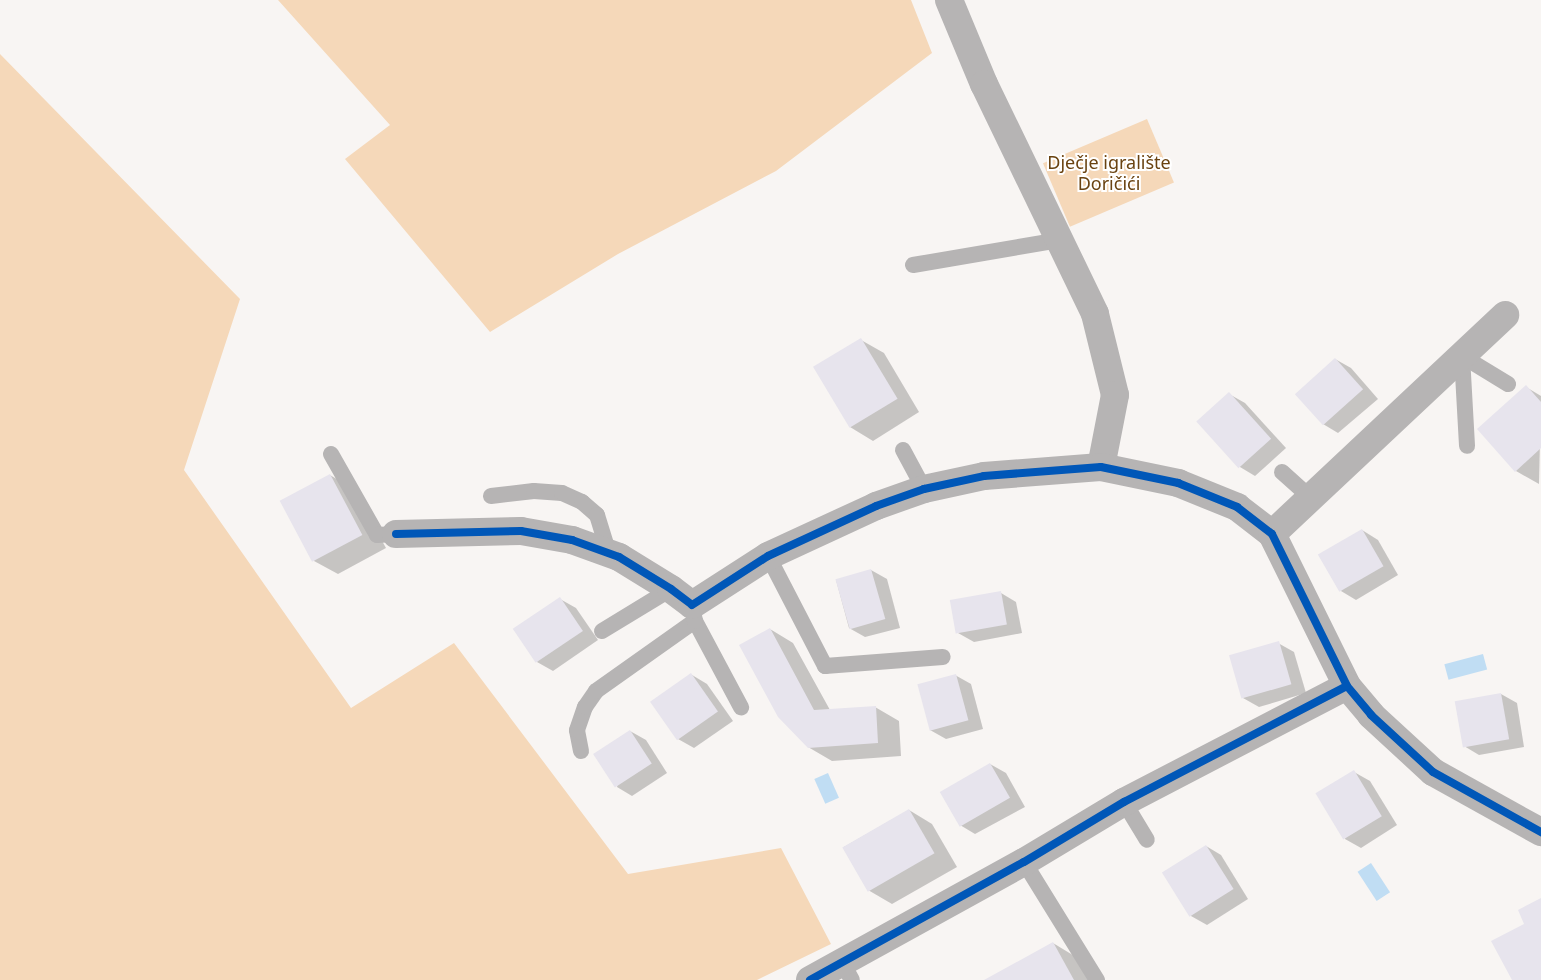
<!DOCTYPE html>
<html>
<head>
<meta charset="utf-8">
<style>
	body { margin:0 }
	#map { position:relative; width:1541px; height:980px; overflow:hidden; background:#f8f5f3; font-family:"Noto Sans",sans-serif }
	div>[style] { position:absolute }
	.green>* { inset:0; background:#f5d8b9; transform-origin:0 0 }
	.water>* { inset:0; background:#c0ddf3; transform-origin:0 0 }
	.shadow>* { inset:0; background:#0003 }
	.building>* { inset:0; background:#e7e4ed; transform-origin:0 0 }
	.lane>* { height:16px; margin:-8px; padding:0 8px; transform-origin:8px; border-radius:8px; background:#b6b4b4 }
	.street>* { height:28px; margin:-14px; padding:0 14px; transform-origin:14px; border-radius:14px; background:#b6b4b4 }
	.cycleway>* { height:8px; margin:-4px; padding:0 4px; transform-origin:4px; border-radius:4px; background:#0057b8 }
	span { translate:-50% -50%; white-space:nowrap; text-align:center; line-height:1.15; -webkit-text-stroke:4px #fff; paint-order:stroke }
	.park-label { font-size:18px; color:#6a4311 }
</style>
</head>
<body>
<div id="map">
	<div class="green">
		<i style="clip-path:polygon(278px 0,911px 0,932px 53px,776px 171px,618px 254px,490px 332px,345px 159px,390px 125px)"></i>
		<i style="clip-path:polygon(0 54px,240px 299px,184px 470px,351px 708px,454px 643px,628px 874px,781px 848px,831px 944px,757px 980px,0 980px)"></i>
		<i style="left:1147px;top:119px;width:69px;height:113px;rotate:67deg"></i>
	</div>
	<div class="water">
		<i style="left:1483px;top:654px;width:16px;height:40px;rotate:75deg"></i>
		<i style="left:828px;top:773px;width:27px;height:15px;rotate:66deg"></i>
		<i style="left:1371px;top:863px;width:35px;height:16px;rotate:57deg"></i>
	</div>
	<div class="shadow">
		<i style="clip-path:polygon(861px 340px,884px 353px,919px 412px,873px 441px,850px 427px)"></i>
		<i style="clip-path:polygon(1335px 359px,1351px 368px,1378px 399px,1338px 433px,1323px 424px)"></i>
		<i style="clip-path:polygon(1526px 387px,1541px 396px,1539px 484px,1516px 471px)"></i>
		<i style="clip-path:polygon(1229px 394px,1245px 403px,1286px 448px,1255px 476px,1240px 467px)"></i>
		<i style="clip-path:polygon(330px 475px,353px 489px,386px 548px,338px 574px,314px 561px)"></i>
		<i style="clip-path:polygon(1362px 530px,1378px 540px,1398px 575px,1356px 600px,1341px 591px)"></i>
		<i style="clip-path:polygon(871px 570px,887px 579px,900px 628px,865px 637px,849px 628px,836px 580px)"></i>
		<i style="clip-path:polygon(1001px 593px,1016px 602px,1022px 633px,974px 642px,958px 633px)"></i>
		<i style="clip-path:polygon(560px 599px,576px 608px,598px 640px,553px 671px,537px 662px)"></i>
		<i style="clip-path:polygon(770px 629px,793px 643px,830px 710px,875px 707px,899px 721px,901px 756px,832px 761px,808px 747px)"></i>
		<i style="clip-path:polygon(1278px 643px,1294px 652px,1306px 693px,1259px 707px,1243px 698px)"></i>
		<i style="clip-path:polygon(692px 675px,707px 684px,733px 721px,694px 748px,678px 739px)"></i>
		<i style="clip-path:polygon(955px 675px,971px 684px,983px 729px,946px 739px,930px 730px)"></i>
		<i style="clip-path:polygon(1501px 694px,1517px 703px,1524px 747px,1479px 755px,1464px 746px,1456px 702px)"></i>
		<i style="clip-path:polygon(630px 731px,646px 740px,667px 773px,632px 796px,617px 787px)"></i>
		<i style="clip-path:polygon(990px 764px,1006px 773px,1025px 807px,975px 834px,960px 825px)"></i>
		<i style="clip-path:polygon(1354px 772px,1370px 781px,1397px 825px,1361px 848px,1345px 839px)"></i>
		<i style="clip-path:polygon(909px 810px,932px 824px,957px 867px,892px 904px,868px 890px,844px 847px)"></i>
		<i style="clip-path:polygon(1206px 846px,1221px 855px,1248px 899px,1207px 925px,1191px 916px)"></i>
		<i style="clip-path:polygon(1053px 943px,1076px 957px,1089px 980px,987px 980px)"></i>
	</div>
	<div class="building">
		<i style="left:861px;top:338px;width:71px;height:56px;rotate:59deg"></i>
		<i style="left:1335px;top:358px;width:42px;height:54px;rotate:48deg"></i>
		<i style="clip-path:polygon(1526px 385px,1541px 402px,1541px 448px,1515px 472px,1477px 429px)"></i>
		<i style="left:1229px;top:392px;width:63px;height:44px;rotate:48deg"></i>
		<i style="left:330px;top:474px;width:69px;height:57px;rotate:62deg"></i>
		<i style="left:1362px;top:529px;width:43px;height:51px;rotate:60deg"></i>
		<i style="left:871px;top:569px;width:52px;height:37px;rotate:74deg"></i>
		<i style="left:1001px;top:591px;width:34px;height:52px;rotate:80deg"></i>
		<i style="left:560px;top:597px;width:41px;height:57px;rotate:56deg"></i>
		<i style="clip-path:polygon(770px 628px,814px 710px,876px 706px,878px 743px,808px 748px,778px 717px,739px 645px)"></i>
		<i style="left:1279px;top:641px;width:45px;height:52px;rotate:74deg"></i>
		<i style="left:691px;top:673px;width:47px;height:50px;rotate:55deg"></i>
		<i style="left:956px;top:674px;width:48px;height:40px;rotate:75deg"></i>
		<i style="left:1501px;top:693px;width:47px;height:47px;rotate:80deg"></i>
		<i style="left:630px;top:730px;width:40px;height:44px;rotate:57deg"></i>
		<i style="left:990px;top:763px;width:40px;height:58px;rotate:60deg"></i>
		<i style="left:1354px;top:770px;width:54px;height:45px;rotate:59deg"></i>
		<i style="left:909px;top:809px;width:51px;height:77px;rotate:60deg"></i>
		<i style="left:1206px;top:845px;width:52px;height:52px;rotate:58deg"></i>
		<i style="clip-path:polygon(1541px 898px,1541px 980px,1512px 980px,1491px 941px,1524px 924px,1518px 910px)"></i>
		<i style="clip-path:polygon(1053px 942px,1074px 980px,984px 980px)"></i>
	</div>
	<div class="lane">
		<i style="left:913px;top:265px;width:148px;rotate:-9.7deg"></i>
		<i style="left:1462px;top:356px;width:90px;rotate:86.8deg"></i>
		<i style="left:1462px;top:356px;width:54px;rotate:31.3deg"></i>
		<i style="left:903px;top:450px;width:44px;rotate:61.7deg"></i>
		<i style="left:331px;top:454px;width:93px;rotate:60.4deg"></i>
		<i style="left:377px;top:535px;width:19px;rotate:-3deg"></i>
		<i style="left:1282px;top:472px;width:38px;rotate:42deg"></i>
		<i style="left:491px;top:496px;width:43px;rotate:-6.6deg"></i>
		<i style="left:534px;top:491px;width:28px;rotate:4deg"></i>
		<i style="left:562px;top:493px;width:22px;rotate:24deg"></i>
		<i style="left:582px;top:502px;width:20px;rotate:41deg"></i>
		<i style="left:597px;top:515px;width:41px;rotate:72.9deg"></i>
		<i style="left:768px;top:556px;width:124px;rotate:62.6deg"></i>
		<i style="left:825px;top:666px;width:118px;rotate:-4.4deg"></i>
		<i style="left:695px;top:621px;width:98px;rotate:61.9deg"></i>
		<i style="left:602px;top:631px;width:81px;rotate:-31.3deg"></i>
		<i style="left:581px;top:751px;width:21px;rotate:-101deg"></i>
		<i style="left:577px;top:730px;width:24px;rotate:-71deg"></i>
		<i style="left:585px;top:707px;width:19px;rotate:-55deg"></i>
		<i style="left:596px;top:691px;width:121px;rotate:-35.3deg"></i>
		<i style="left:695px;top:621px;width:16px;rotate:-101deg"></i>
		<i style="left:1124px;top:802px;width:44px;rotate:58.8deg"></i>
		<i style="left:1024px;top:862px;width:139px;rotate:58.3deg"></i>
		<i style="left:843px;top:964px;width:18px;rotate:61deg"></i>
	</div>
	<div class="street">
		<i style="left:949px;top:0;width:91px;rotate:67.4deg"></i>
		<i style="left:984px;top:84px;width:255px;rotate:64.2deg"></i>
		<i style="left:1095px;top:314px;width:83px;rotate:76.1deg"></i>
		<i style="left:1115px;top:395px;width:73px;rotate:101deg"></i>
		<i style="left:396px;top:534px;width:125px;rotate:-1.4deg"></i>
		<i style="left:521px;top:531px;width:52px;rotate:10deg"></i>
		<i style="left:572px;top:540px;width:50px;rotate:19.9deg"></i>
		<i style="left:619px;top:557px;width:61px;rotate:31.6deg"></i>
		<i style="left:671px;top:589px;width:26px;rotate:37deg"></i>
		<i style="left:692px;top:605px;width:90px;rotate:-32.8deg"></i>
		<i style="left:768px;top:556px;width:119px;rotate:-24.8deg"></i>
		<i style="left:876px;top:506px;width:51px;rotate:-19.5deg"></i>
		<i style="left:924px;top:489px;width:61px;rotate:-12.2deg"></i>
		<i style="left:984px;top:476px;width:117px;rotate:-4.4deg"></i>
		<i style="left:1101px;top:467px;width:79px;rotate:11.7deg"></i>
		<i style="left:1178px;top:483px;width:64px;rotate:22.1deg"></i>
		<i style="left:1237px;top:507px;width:44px;rotate:37.6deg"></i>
		<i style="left:1272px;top:534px;width:169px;rotate:63.7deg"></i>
		<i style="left:1347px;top:686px;width:38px;rotate:50deg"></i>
		<i style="left:1371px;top:715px;width:84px;rotate:42.6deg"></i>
		<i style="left:1433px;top:772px;width:124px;rotate:29.1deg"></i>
		<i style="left:1272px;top:534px;width:320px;rotate:-43.2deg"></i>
		<i style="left:810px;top:980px;width:244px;rotate:-28.9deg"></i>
		<i style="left:1024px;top:862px;width:117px;rotate:-31deg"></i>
		<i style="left:1124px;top:802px;width:251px;rotate:-27.5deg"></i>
	</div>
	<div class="cycleway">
		<i style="left:396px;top:534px;width:125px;rotate:-1.4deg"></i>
		<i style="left:521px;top:531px;width:52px;rotate:10deg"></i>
		<i style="left:572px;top:540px;width:50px;rotate:19.9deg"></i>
		<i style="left:619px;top:557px;width:61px;rotate:31.6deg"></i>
		<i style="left:671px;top:589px;width:26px;rotate:37deg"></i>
		<i style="left:692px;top:605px;width:90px;rotate:-32.8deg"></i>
		<i style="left:768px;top:556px;width:119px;rotate:-24.8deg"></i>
		<i style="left:876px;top:506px;width:51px;rotate:-19.5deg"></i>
		<i style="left:924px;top:489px;width:61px;rotate:-12.2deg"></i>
		<i style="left:984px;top:476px;width:117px;rotate:-4.4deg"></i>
		<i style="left:1101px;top:467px;width:79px;rotate:11.7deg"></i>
		<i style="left:1178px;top:483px;width:64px;rotate:22.1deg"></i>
		<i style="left:1237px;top:507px;width:44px;rotate:37.6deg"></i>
		<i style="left:1272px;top:534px;width:169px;rotate:63.7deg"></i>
		<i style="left:1347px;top:686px;width:38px;rotate:50deg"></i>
		<i style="left:1371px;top:715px;width:84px;rotate:42.6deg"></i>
		<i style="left:1433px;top:772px;width:124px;rotate:29.1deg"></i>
		<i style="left:810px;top:980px;width:244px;rotate:-28.9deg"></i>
		<i style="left:1024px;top:862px;width:117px;rotate:-31deg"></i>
		<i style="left:1124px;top:802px;width:251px;rotate:-27.5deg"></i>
	</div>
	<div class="park-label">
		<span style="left:1109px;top:173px">Dječje igralište<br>Doričići</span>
	</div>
</div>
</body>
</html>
